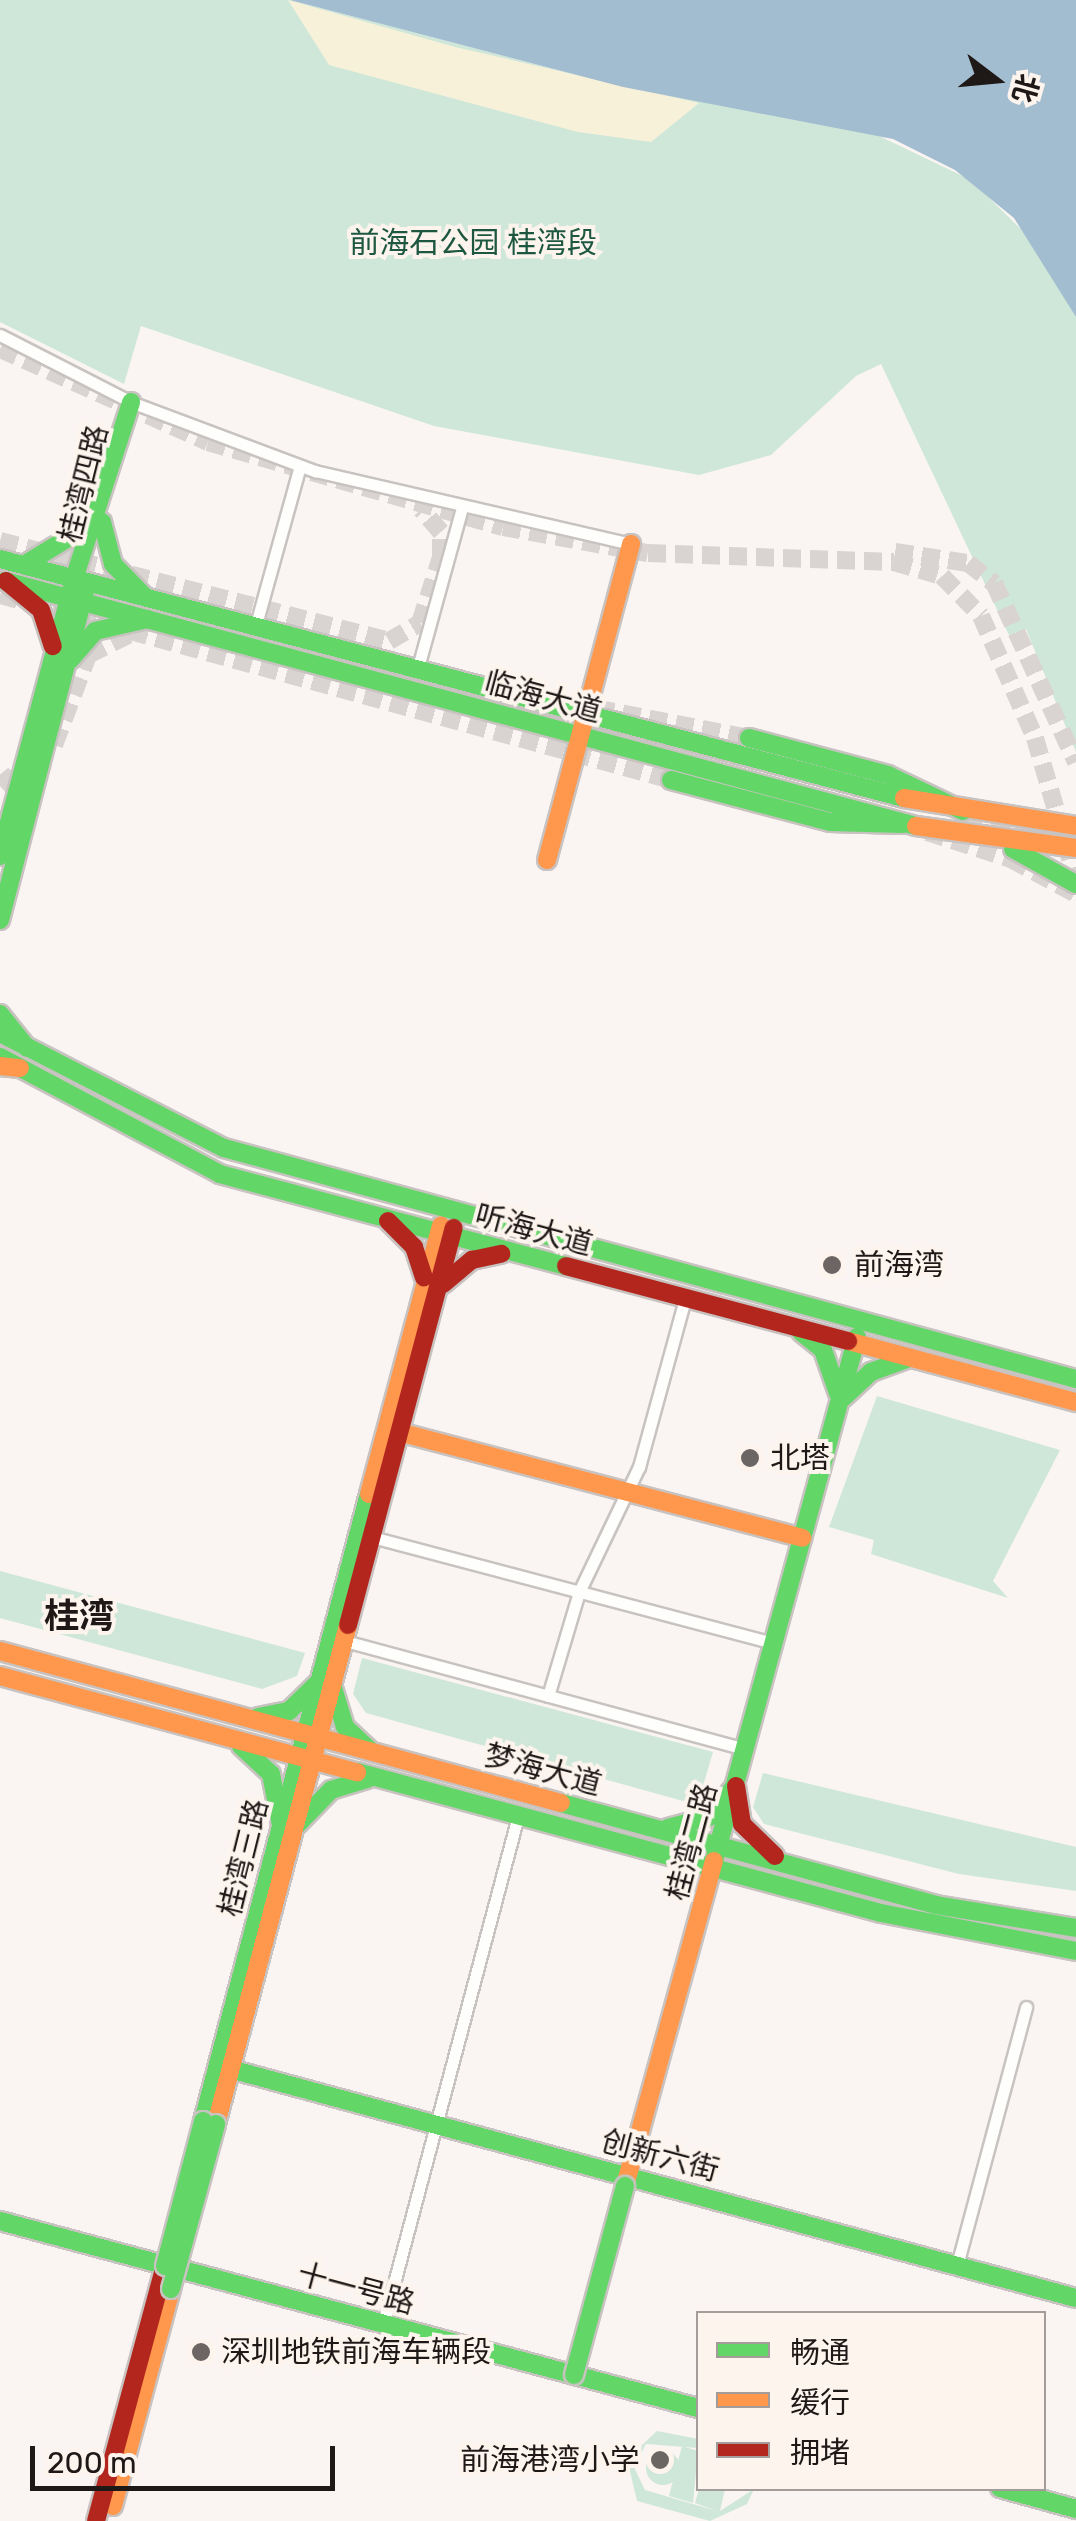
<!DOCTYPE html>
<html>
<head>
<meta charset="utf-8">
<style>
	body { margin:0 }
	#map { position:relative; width:1076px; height:2521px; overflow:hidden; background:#faf5f2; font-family:Rubik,"Noto Sans SC",sans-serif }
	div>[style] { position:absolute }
	.green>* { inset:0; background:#cfe7d9 }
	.round { border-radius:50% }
	.sand>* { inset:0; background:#f8f1da }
	.water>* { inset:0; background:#a2bcd0 }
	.primary-tunnel>* { height:18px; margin-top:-9px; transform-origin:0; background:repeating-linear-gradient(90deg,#d9d4d1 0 18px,transparent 0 27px) }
	.roads { filter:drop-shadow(2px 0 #c8c3c0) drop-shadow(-2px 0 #c8c3c0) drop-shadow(0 2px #c8c3c0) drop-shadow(0 -2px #c8c3c0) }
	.street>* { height:11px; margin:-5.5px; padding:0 5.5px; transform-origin:5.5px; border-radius:5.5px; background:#fefefd }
	.fast>* { height:18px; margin:-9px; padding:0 9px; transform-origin:9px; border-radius:9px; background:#63d668 }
	.slow>* { height:18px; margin:-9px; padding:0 9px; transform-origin:9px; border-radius:9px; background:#ff974d }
	.jam>* { height:18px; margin:-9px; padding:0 9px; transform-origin:9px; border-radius:9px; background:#b3261e }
	.bridges { filter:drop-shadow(2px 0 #c8c3c0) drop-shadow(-2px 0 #c8c3c0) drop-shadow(0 2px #c8c3c0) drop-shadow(0 -2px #c8c3c0) }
	.fast-bridge>* { height:18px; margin:-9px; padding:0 9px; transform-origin:9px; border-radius:9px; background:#63d668 }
	.dots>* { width:28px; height:28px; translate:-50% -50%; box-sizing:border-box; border:5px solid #fdf4ee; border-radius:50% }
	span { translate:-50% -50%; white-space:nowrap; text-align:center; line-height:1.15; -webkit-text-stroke:8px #fdf4ee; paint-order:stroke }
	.park-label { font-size:30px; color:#1d5740 }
	.street-label { font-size:30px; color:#1e1916 }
	.poi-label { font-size:30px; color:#1e1916 }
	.left { translate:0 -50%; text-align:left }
	.right { translate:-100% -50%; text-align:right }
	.quarter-label { font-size:35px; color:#1e1916; font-weight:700 }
	.legend { position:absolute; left:696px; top:2311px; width:350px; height:180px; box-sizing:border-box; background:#fdf4ee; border:2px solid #a49c98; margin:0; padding:12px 18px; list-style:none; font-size:30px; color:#1e1916 }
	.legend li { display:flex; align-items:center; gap:20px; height:50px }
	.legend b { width:50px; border:2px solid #a49c98 }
	.north { position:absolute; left:946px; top:30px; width:100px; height:100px; -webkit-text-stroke:8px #fdf4ee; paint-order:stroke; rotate:106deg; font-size:28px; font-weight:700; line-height:40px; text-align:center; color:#1e1916 }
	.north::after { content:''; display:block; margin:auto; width:35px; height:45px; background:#1e1916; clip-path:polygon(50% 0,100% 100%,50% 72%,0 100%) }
	.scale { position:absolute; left:30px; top:2446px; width:305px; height:45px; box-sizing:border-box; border:5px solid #1e1916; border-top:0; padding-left:12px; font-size:30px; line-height:35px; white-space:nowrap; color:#1e1916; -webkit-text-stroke:8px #fdf4ee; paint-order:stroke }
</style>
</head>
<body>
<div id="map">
	<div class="green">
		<i style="clip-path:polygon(0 0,290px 0,623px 87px,873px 133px,971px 180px,1037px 245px,1076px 317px,1076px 752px,1026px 629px,1009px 635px,881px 364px,856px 376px,771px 455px,699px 475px,434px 426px,141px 326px,124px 384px,0 322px)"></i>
		<i style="clip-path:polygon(877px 1396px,1060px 1450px,993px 1581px,1008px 1598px,871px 1554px,874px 1540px,829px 1527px)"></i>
		<i style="clip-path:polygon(0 1571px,305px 1653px,297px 1676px,262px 1689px,0 1618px)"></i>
		<i style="clip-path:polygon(362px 1658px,713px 1752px,700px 1796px,683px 1801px,366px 1713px,353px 1694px)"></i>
		<i style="clip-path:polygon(763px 1773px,1076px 1847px,1076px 1891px,959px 1874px,764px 1824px,753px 1807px)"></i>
		<i style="clip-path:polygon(657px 2431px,698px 2439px,698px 2448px,646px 2444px,634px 2467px,645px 2490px,717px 2511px,695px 2503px,699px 2489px,725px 2489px,720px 2511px,754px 2489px,747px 2504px,710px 2521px,637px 2501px,627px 2459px)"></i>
		<i style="clip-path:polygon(682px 2446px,698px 2451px,693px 2503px,669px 2496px)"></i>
		<i class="round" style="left:646px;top:2451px;width:34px;height:34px"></i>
	</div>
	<div class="sand">
		<i style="clip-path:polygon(288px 0,455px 47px,699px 103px,651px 142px,578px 132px,329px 65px)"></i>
	</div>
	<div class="water">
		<i style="clip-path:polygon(290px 0,1076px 0,1076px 317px,1014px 218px,955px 170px,893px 139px,623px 87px)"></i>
	</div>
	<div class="primary-tunnel">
		<i style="left:0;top:349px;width:228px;rotate:24.1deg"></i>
		<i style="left:208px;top:442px;width:307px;rotate:16.1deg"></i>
		<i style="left:503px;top:527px;width:147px;rotate:10.2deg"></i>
		<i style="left:648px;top:553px;width:246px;rotate:2.1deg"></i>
		<i style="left:894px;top:562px;width:50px;rotate:16.3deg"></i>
		<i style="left:942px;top:576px;width:56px;rotate:45.7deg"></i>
		<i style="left:981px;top:616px;width:133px;rotate:66.1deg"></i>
		<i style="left:1035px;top:738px;width:147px;rotate:73.8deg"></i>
		<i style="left:0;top:541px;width:402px;rotate:14.4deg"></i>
		<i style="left:389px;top:641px;width:36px;rotate:-30deg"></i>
		<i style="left:420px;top:623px;width:69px;rotate:-72.3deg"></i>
		<i style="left:441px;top:557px;width:25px;rotate:-90deg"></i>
		<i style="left:441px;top:532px;width:30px;rotate:-131deg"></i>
		<i style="left:895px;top:552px;width:74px;rotate:8.6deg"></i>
		<i style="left:968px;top:563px;width:33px;rotate:38deg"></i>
		<i style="left:994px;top:583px;width:197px;rotate:65.4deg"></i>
		<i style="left:0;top:595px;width:696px;rotate:15.41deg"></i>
		<i style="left:543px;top:698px;width:210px;rotate:11deg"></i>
		<i style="left:54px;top:745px;width:96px;rotate:-69.3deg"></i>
		<i style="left:88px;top:655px;width:51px;rotate:-26.6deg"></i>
		<i style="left:0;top:786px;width:35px;rotate:-39deg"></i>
		<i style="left:966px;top:814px;width:75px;rotate:20.4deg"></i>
		<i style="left:927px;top:832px;width:88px;rotate:17.8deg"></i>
		<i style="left:1011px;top:859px;width:74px;rotate:28.3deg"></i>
	</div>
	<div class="roads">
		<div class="street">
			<i style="left:0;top:335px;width:147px;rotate:27.1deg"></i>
			<i style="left:131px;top:402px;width:197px;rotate:20.6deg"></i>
			<i style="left:315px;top:471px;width:324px;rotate:13deg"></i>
			<i style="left:255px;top:628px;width:168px;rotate:-74.5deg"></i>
			<i style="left:417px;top:671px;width:166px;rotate:-74.6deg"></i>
			<i style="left:372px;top:1537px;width:415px;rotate:14.8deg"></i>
			<i style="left:345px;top:1641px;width:414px;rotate:15.1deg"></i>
			<i style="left:548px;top:1696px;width:109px;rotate:-73.4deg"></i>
			<i style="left:579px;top:1592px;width:139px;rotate:-64.4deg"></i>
			<i style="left:639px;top:1467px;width:174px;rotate:-74.7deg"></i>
			<i style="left:957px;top:2265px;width:267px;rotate:-75deg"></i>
			<i style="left:385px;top:2317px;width:518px;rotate:-75.13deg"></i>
		</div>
		<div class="fast">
			<i style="left:102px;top:522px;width:43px;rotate:75.3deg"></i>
			<i style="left:113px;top:564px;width:45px;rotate:45.9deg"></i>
			<i style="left:0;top:559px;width:935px;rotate:14.81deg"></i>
			<i style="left:24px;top:565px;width:73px;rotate:-31.5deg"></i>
			<i style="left:74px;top:579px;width:186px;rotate:-72.1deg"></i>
			<i style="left:5px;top:581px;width:943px;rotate:15.05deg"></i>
			<i style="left:70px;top:660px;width:38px;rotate:-49deg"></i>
			<i style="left:95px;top:631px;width:54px;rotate:-12.8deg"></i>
			<i style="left:749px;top:738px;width:144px;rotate:14.9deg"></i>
			<i style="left:888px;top:775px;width:83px;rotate:25.6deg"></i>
			<i style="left:671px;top:780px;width:164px;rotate:14.8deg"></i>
			<i style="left:830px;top:822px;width:73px;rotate:1.6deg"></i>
			<i style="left:1013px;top:849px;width:72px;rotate:29.1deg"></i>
			<i style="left:0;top:856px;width:287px;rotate:-75deg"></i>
			<i style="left:0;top:920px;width:348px;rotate:-75.5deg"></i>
			<i style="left:0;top:1014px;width:43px;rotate:51.5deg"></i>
			<i style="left:0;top:1033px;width:252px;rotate:27.2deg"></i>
			<i style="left:224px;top:1148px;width:883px;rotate:15.17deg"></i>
			<i style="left:0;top:1057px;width:249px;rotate:28deg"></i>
			<i style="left:220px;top:1174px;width:358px;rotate:14.9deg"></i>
			<i style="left:801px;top:1332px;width:28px;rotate:39deg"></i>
			<i style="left:823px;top:1350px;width:46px;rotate:70.8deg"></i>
			<i style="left:843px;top:1398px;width:38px;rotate:-43deg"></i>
			<i style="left:871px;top:1372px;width:40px;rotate:-20.2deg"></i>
			<i style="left:333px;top:1688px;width:41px;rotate:72.9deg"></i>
			<i style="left:345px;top:1727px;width:33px;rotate:43deg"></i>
			<i style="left:258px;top:1717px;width:32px;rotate:-11deg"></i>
			<i style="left:289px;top:1711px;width:43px;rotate:-44.1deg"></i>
			<i style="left:241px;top:1746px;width:41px;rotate:43deg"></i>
			<i style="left:271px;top:1774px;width:52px;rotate:78.9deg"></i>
			<i style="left:357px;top:1772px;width:543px;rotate:15.06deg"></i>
			<i style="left:881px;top:1913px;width:199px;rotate:11deg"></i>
			<i style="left:561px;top:1803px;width:389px;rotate:15.2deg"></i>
			<i style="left:936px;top:1905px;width:142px;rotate:9.3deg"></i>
			<i style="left:295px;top:1827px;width:52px;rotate:-45.8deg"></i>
			<i style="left:331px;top:1790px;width:38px;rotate:-17deg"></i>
			<i style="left:668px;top:1828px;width:42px;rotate:-15deg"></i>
			<i style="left:709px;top:1817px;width:40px;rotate:-50deg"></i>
			<i style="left:714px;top:1861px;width:543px;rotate:-74.74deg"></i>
			<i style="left:230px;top:2069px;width:876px;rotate:15.15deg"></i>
			<i style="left:203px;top:2121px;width:649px;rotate:-75.17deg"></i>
			<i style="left:0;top:2221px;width:723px;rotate:15deg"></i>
			<i style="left:1000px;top:2488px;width:79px;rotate:15.4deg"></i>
		</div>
		<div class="slow">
			<i style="left:904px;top:798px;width:174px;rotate:9.2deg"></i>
			<i style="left:916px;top:826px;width:162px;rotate:7.8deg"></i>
			<i style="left:547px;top:860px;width:327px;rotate:-75.1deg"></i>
			<i style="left:0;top:1066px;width:20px;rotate:6deg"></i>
			<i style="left:848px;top:1341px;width:236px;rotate:15deg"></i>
			<i style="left:399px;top:1432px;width:417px;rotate:14.7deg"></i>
			<i style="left:369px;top:1494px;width:278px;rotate:-75deg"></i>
			<i style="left:0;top:1651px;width:581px;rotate:15.16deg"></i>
			<i style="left:0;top:1676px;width:370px;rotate:15.1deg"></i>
			<i style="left:216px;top:2124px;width:516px;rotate:-75.18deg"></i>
			<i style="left:625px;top:2186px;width:337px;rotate:-74.7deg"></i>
			<i style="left:113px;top:2506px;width:225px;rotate:-75deg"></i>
		</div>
		<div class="jam">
			<i style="left:6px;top:581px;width:45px;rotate:39.6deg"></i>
			<i style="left:41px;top:610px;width:38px;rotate:72deg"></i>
			<i style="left:388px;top:1221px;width:37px;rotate:45deg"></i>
			<i style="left:414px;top:1247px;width:32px;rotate:72deg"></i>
			<i style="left:566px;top:1266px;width:292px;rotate:14.9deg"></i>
			<i style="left:443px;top:1284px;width:38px;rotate:-40deg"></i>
			<i style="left:472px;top:1260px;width:30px;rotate:-12deg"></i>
			<i style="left:348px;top:1625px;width:411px;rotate:-75.1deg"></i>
			<i style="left:736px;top:1786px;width:38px;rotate:81deg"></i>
			<i style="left:742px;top:1824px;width:46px;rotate:44.1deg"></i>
			<i style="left:96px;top:2521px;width:264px;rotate:-74.9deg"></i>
		</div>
	</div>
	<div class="bridges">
		<div class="fast-bridge">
			<i style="left:165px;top:2266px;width:150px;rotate:-75.3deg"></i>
			<i style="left:171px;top:2289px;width:171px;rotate:-74.7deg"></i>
			<i style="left:574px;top:2375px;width:196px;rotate:-74.9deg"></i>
		</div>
	</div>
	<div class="dots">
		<i style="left:832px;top:1265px;background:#6b6663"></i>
		<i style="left:750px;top:1458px;background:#6b6663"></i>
		<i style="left:201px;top:2352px;background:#6b6663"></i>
		<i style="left:660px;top:2460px;background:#6b6663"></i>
	</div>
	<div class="park-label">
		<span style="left:473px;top:243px">前海石公园 桂湾段</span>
	</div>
	<div class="street-label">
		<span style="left:84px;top:484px;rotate:-76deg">桂湾四路</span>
		<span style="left:543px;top:697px;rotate:15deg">临海大道</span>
		<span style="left:534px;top:1230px;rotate:15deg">听海大道</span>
		<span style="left:543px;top:1770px;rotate:15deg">梦海大道</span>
		<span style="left:692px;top:1842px;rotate:-75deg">桂湾二路</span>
		<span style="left:244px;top:1858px;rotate:-76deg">桂湾三路</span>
		<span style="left:660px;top:2156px;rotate:15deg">创新六街</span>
		<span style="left:356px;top:2289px;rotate:15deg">十一号路</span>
	</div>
	<div class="poi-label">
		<span class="left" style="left:854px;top:1265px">前海湾</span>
		<span class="left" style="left:770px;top:1458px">北塔</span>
		<span class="left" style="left:221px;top:2352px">深圳地铁前海车辆段</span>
		<span class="right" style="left:640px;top:2460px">前海港湾小学</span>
	</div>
	<div class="quarter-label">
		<span style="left:79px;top:1616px">桂湾</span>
	</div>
	<ul class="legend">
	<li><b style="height:12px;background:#63d668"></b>畅通</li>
	<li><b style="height:12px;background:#ff974d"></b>缓行</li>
	<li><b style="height:12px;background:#b3261e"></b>拥堵</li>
	</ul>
	<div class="north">北</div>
	<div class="scale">200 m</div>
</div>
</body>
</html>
